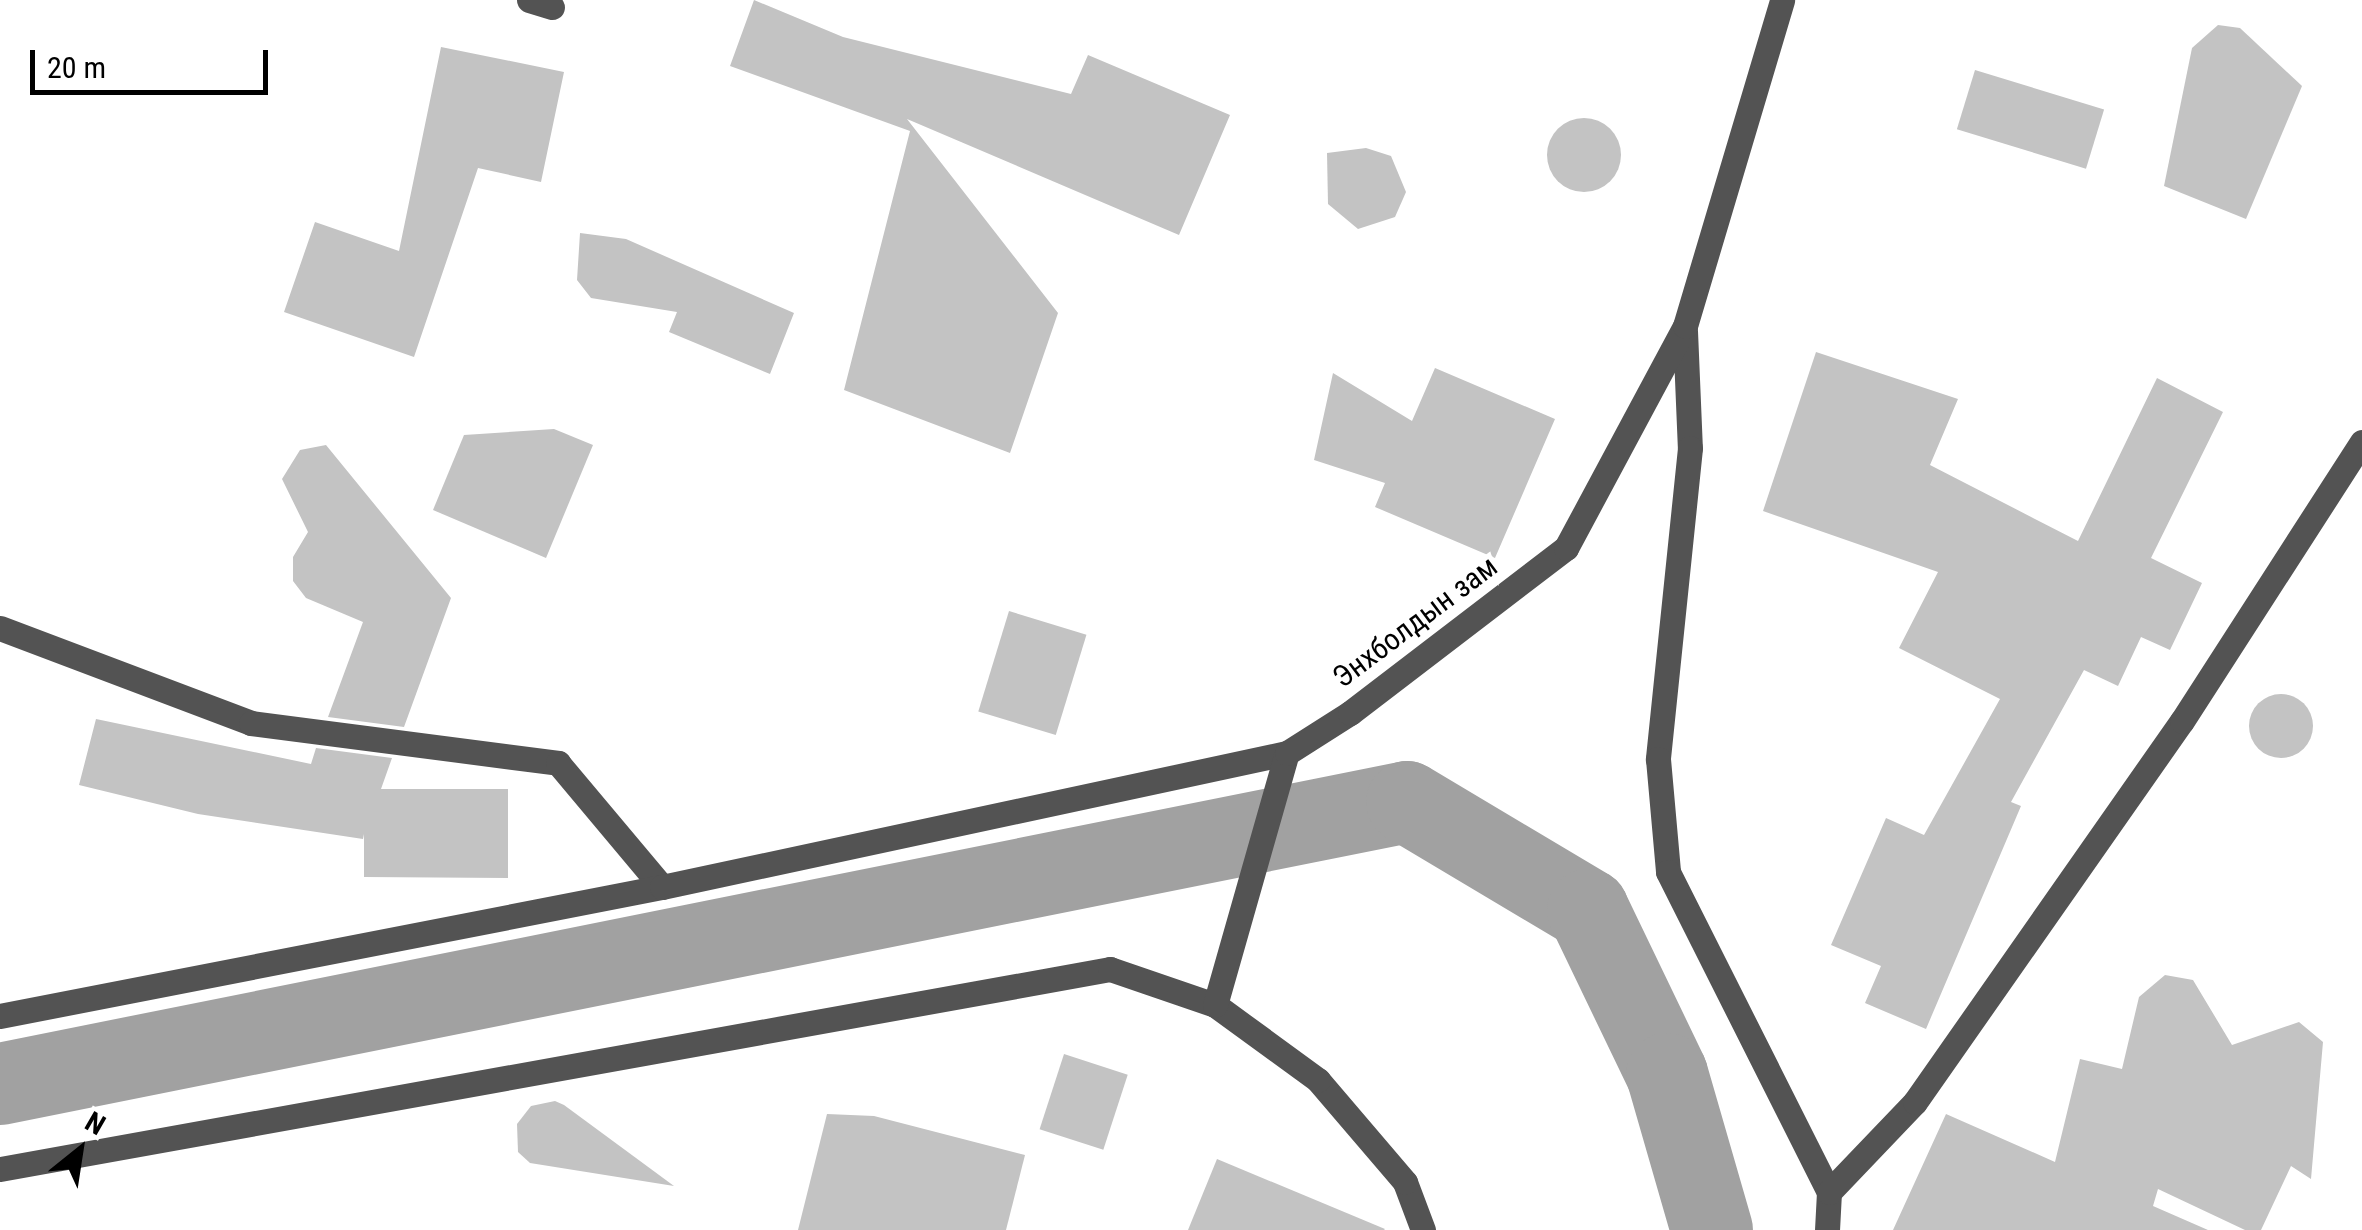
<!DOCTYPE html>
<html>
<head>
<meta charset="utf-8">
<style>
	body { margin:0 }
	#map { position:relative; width:2362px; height:1230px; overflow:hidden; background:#fff; font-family:"Roboto Condensed",sans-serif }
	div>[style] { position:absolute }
	.canal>* { height:82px; margin:-41px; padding:0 41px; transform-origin:41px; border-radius:41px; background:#a1a1a1 }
	.building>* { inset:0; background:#c3c3c3; transform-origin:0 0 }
	.round { border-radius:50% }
	.minor>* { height:25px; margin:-12.5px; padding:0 12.5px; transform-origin:12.5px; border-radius:12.5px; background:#535353 }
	span { translate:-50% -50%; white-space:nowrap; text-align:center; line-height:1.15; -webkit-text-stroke:10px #fff; paint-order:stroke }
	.street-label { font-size:30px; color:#000 }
	.north { position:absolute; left:30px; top:1100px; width:100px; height:100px; -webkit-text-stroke:8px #fff; paint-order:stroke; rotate:30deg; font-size:28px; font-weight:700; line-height:40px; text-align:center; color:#000 }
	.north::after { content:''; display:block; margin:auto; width:35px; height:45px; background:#000; clip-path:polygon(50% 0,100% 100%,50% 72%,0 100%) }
	.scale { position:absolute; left:30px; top:50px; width:238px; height:45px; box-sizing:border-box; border:5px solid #000; border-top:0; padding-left:12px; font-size:30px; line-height:35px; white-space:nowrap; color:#000; -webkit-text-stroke:8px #fff; paint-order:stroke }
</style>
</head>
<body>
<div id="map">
	<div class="canal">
		<i style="left:0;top:1084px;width:1435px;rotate:-11.33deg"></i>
		<i style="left:1407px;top:802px;width:211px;rotate:30.8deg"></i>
		<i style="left:1588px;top:910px;width:182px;rotate:64.3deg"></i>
		<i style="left:1667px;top:1074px;width:162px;rotate:73.9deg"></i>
	</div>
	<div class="building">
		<i style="clip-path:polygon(754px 0,843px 37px,1071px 94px,1088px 55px,1230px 115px,1179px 235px,907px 119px,1058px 313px,1010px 453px,844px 390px,910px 131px,730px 66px)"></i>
		<i style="clip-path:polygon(2218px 25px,2240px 28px,2302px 86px,2246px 219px,2164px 186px,2192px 48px)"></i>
		<i style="clip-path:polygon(441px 47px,564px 72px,541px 182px,478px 168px,414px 357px,284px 312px,315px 222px,399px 251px)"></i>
		<i style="left:1975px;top:70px;width:135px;height:62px;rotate:17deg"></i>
		<i class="round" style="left:1547px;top:118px;width:74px;height:74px"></i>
		<i style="clip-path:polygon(1366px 148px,1391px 156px,1406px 192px,1395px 217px,1358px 229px,1328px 204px,1327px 153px)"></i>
		<i style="clip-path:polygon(580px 233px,626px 239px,794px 313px,770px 374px,669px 332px,677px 312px,591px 298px,577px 280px)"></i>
		<i style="clip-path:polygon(1816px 352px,1958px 399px,1930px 465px,2078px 541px,2157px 378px,2223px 412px,2151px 558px,2202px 583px,2170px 650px,2141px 637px,2118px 686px,2084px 670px,2011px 802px,2021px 806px,1926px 1029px,1865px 1003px,1881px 966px,1831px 945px,1886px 818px,1924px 835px,2000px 699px,1899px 648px,1938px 572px,1763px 511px)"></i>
		<i style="clip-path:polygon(1435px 368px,1555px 419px,1495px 558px,1375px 507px,1385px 483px,1314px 460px,1333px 373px,1412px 421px)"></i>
		<i style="clip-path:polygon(554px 429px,593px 445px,546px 558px,433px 510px,464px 435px)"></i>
		<i style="clip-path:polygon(326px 445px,451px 598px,404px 727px,328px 717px,363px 622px,306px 598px,293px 581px,293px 557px,308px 532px,282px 479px,300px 450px)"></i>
		<i style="left:1009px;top:611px;width:81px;height:105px;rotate:17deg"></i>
		<i class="round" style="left:2249px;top:694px;width:64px;height:64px"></i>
		<i style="clip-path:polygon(96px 719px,311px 764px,316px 748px,392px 758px,381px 789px,508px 789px,508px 878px,364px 877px,364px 834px,363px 839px,198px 814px,79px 785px)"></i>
		<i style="clip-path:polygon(2165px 975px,2193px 980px,2232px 1045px,2299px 1022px,2323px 1042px,2311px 1179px,2291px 1166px,2261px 1230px,2245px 1230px,2158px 1189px,2153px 1206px,2208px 1230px,1893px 1230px,1946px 1114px,2055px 1162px,2080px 1059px,2122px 1069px,2139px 997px)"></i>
		<i style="left:1064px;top:1054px;width:67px;height:79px;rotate:18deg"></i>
		<i style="clip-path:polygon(555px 1101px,564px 1105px,674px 1186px,530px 1163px,518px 1152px,517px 1124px,531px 1106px)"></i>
		<i style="clip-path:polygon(827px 1114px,874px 1116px,1025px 1155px,1006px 1230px,798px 1230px)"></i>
		<i style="clip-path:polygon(1217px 1159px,1385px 1229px,1384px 1230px,1188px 1230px)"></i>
	</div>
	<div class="minor">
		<i style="left:529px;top:0;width:24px;rotate:17deg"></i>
		<i style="left:1685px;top:331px;width:117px;rotate:87.6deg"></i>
		<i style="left:1690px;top:448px;width:313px;rotate:95.9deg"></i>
		<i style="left:1658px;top:759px;width:113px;rotate:84.9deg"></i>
		<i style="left:1668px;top:872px;width:358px;rotate:63.3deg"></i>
		<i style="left:1829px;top:1192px;width:38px;rotate:93deg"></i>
		<i style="left:0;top:628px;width:268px;rotate:20.7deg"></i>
		<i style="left:251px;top:723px;width:310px;rotate:7.4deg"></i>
		<i style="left:558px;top:763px;width:162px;rotate:50deg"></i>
		<i style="left:0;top:1016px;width:674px;rotate:-11.03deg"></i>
		<i style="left:662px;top:887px;width:639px;rotate:-12.1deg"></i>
		<i style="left:0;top:1169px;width:1128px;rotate:-10.21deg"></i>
		<i style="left:1110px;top:969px;width:111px;rotate:18.9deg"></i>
		<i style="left:1829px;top:1192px;width:124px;rotate:-46.3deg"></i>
		<i style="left:1915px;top:1102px;width:465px;rotate:-55deg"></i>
		<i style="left:2182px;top:721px;width:332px;rotate:-57.2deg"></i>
		<i style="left:1423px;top:1230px;width:51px;rotate:-110.6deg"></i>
		<i style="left:1405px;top:1182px;width:134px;rotate:-130.5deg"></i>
		<i style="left:1318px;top:1080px;width:127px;rotate:-143.9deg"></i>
		<i style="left:1215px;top:1005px;width:262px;rotate:-74.1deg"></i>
		<i style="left:1287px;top:753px;width:75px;rotate:-32.4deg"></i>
		<i style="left:1350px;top:713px;width:272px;rotate:-37.4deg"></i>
		<i style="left:1566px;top:548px;width:252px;rotate:-61.8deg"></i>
		<i style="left:1685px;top:326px;width:340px;rotate:-73.4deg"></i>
	</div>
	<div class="street-label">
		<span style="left:1415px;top:622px;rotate:-37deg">Энхболдын зам</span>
	</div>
	<div class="north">N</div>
	<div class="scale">20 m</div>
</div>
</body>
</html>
